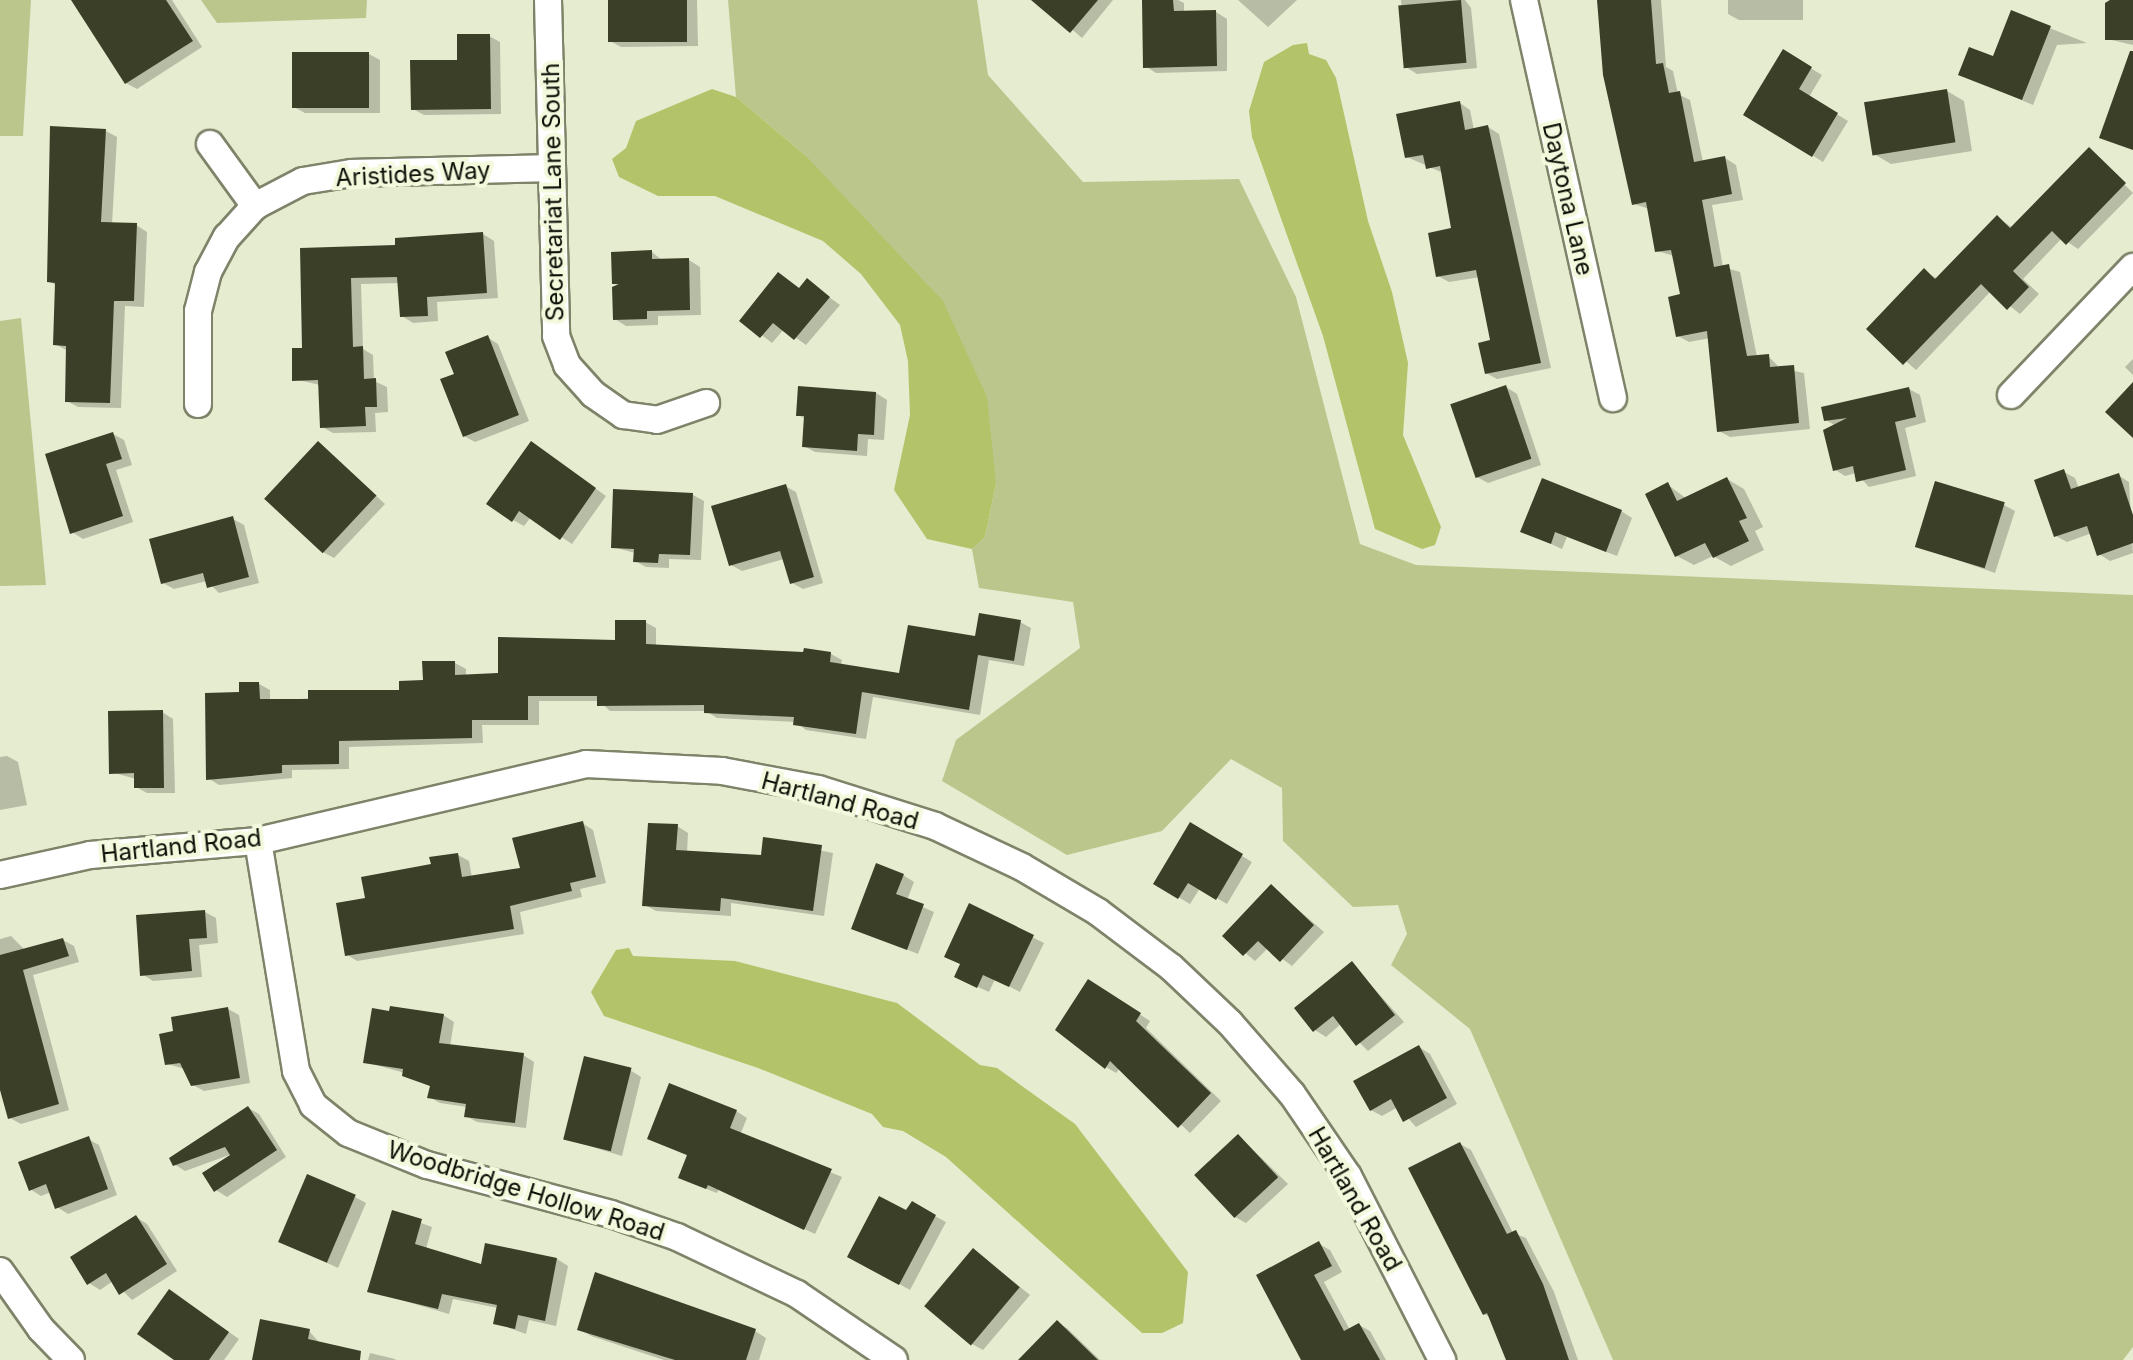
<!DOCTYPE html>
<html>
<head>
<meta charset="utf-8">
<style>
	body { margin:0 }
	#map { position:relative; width:2133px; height:1360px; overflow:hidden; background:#e5eccf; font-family:Inter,sans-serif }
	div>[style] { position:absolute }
	.green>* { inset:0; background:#bbc68d }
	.water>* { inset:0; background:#b3c369 }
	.shadow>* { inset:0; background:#0003 }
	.building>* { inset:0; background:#3b3f28; transform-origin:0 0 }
	.roads { filter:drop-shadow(2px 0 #7e8369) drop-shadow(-2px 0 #7e8369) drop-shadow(0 2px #7e8369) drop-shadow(0 -2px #7e8369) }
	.street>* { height:26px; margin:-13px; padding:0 13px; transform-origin:13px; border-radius:13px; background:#fff }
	span { translate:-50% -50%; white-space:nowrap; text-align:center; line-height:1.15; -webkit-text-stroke:8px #f3f9dd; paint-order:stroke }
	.street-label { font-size:24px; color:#0d0f06 }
</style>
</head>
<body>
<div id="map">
	<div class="green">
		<i style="clip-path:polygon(0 0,31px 0,23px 136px,0 136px)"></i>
		<i style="clip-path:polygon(201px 0,367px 0,366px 18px,217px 23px)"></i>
		<i style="clip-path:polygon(728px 0,977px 0,988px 75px,1083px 182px,1239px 179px,1296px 297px,1360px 544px,1416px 565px,2133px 595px,2133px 1347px,2123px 1360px,1613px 1360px,1470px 1029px,1391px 965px,1407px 934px,1398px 905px,1353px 907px,1283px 841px,1282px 788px,1231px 759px,1162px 831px,1067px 855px,942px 781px,956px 740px,1080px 648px,1073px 602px,979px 588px,972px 549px,985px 537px,996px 483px,806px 156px,736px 97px)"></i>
		<i style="clip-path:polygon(21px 318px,46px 585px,0 586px,0 321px)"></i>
	</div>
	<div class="water">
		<i style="clip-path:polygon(1307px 43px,1309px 54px,1326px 60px,1336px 78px,1368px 221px,1392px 292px,1408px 363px,1403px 435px,1441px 527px,1435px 545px,1422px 549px,1375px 529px,1323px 336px,1252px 137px,1249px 111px,1264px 62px,1293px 45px)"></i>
		<i style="clip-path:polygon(712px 89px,736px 97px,806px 156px,943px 301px,987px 397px,996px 483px,985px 537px,972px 549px,927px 539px,894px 490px,910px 415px,908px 361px,900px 325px,861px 274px,823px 241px,715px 196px,658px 196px,619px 177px,612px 159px,626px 148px,636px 121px)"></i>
		<i style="clip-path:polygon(629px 948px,633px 956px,735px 961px,897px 1003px,980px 1065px,997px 1068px,1075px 1124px,1188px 1272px,1183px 1323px,1162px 1333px,1142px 1333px,946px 1157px,903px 1131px,883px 1127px,872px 1114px,758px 1068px,604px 1016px,591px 992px,616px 950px)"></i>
	</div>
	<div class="shadow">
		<i style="clip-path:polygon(73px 0,172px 0,202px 47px,137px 89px,126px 83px)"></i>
		<i style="clip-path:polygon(610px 0,697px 0,698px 46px,621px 47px,610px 41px)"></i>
		<i style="clip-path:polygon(1038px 0,1113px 0,1082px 38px)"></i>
		<i style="clip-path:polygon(1144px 0,1178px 0,1184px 3px,1184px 17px,1216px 12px,1227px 19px,1227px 71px,1156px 73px,1145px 66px)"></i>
		<i style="clip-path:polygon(1238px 0,1297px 0,1268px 27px)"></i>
		<i style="clip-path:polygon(1401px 0,1465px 0,1471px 8px,1477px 68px,1417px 74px,1406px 67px)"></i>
		<i style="clip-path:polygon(1599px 0,1661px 0,1666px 67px,1673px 71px,1678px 94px,1690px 100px,1703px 162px,1725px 158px,1736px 165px,1743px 200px,1712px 205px,1723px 267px,1740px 272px,1757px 357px,1768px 356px,1780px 368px,1804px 373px,1810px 429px,1730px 437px,1719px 431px,1710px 338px,1689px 342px,1678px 336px,1683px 296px,1674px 256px,1657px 251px,1649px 209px,1634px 204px)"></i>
		<i style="clip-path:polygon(1728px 0,1803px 0,1803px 20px,1739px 20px,1728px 14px)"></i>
		<i style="clip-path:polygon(2109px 0,2133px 0,2133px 45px,2107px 39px)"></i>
		<i style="clip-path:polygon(2012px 13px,2087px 43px,2057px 45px,2033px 105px,1960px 74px,1994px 59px)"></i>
		<i style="clip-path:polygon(489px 36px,500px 42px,501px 114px,424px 115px,413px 109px)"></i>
		<i style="clip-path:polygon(1784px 52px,1822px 75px,1809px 97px,1848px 121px,1823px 162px,1746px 114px)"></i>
		<i style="clip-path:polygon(369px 54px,380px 60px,380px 113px,305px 113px,294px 107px)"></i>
		<i style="clip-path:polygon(1947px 91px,1964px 101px,1972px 151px,1891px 164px,1874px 154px)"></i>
		<i style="clip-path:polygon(1460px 103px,1470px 110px,1474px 130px,1488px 127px,1499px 134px,1551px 368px,1497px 379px,1486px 373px,1493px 342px,1480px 277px,1449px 282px,1438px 276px,1454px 230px,1443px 173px,1407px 157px)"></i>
		<i style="clip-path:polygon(106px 131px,117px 137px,112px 224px,136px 225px,147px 232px,144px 307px,125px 306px,121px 408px,78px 407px,67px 401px,66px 350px,55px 344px,57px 286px,49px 281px)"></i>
		<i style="clip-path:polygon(2089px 150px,2133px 193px,2078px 249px,2062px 238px,2023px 279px,2039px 294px,2020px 314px,1991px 291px,1916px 370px,1869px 329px,1924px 271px,1938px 279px,1998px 218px,2013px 228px)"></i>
		<i style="clip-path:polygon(483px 234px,494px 241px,498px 298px,437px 302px,438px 321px,413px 323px,402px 316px,400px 283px,361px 284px,363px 349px,373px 355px,374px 381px,387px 387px,388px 412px,375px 413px,376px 432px,333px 433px,322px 427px,320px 385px,294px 379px,304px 350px,302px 250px,397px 247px)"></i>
		<i style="clip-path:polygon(652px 252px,663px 261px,689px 260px,700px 267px,701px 315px,658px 316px,658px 325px,626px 326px,615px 319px,619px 286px,614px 283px)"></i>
		<i style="clip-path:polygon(779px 274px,800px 289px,807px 281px,840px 305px,806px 345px,784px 329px,772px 343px,742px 320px)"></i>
		<i style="clip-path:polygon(487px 337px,498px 344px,529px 421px,475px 442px,464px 436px,456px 375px)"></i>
		<i style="clip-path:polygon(2133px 359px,2133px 375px,2125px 367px)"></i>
		<i style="clip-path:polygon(1506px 387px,1517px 394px,1541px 465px,1488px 483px,1477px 477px)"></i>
		<i style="clip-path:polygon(1909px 389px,1920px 395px,1926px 422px,1905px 428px,1916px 476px,1869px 487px,1856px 473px,1845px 476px,1834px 469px,1836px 426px,1826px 420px)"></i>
		<i style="clip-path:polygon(876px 393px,887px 400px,884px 440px,868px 439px,867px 456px,815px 452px,804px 446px,806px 419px,798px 415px)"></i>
		<i style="clip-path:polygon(113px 434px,124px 440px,132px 465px,116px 470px,133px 522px,83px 539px,72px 532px)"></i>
		<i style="clip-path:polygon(319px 443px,385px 504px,334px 558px,323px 552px)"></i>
		<i style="clip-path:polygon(542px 450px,606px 496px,572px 544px,531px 517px,524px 526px,513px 520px)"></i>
		<i style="clip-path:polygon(2064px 472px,2075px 478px,2079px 489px,2118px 475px,2129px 482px,2133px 553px,2110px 561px,2099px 554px,2092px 533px,2067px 542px,2056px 536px)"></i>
		<i style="clip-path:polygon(1727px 479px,1744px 489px,1763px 527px,1755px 531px,1764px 550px,1731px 566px,1713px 556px,1694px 565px,1677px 556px,1668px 485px,1687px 499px)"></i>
		<i style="clip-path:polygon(785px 486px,796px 492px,823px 583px,803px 589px,792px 583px,784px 559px,742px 571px,731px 565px)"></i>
		<i style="clip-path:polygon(693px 495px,704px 501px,701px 560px,669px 559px,669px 568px,646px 567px,635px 561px,635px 553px,613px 547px)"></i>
		<i style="clip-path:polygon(2004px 505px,2015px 511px,1995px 573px,1917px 546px)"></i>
		<i style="clip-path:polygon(1621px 511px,1632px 518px,1617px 556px,1567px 537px,1562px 549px,1523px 531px)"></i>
		<i style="clip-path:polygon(233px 519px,244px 525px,259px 583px,219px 593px,207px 581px,174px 589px,163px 583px)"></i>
		<i style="clip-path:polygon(645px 622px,656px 628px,656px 647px,831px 654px,842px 660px,841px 666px,901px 675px,1020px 622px,1031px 628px,1024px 666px,989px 660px,980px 715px,873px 697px,866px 739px,806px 730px,796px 722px,717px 718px,706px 711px,610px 711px,599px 701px,539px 701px,539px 725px,482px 725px,483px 743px,349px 747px,349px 769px,292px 770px,292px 778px,219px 785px,208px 778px,241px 694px,259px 684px,270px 690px,270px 701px,401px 692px,455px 663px,466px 669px,466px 676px,500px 675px,617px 642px)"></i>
		<i style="clip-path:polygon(162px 712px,173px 719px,175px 793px,147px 793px,136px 787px,136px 779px,111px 772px)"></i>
		<i style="clip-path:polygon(7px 756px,18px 762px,27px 805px,0 810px,0 757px)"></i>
		<i style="clip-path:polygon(582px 823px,593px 830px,606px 883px,580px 889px,582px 897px,520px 912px,524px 934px,357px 961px,346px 954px,367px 899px,458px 855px,469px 861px,472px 878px,522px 870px)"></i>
		<i style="clip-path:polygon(1190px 825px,1252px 862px,1227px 904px,1200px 888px,1190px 904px,1156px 884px)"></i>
		<i style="clip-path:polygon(677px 826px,688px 833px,687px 853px,762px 857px,765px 839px,833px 853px,824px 916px,731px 903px,731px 916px,656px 911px,645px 905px)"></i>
		<i style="clip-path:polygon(903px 875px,914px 882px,907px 900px,934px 912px,918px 954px,854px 928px)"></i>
		<i style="clip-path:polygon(1272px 887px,1324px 932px,1292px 966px,1268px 948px,1255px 961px,1225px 936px)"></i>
		<i style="clip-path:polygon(970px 906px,1044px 943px,1020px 992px,995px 979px,989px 992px,967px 982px,962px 964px)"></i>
		<i style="clip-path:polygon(205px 912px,216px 918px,218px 943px,199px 945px,202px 977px,153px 981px,142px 974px)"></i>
		<i style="clip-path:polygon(11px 936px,25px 950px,63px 940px,74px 946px,79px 962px,33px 975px,69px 1110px,21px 1124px,10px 1118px,0 1084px,0 939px)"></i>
		<i style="clip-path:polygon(1352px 964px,1404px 1022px,1368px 1051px,1341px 1024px,1326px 1037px,1315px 1030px)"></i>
		<i style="clip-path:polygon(1099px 988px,1150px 1021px,1146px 1028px,1221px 1101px,1190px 1133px,1120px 1068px,1116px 1073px,1106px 1067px)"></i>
		<i style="clip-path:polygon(228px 1009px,239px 1015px,250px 1083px,204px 1091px,193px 1085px,185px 1069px,167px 1064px,176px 1033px)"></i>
		<i style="clip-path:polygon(443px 1015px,454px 1022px,450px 1046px,523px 1055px,534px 1062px,526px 1128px,477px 1122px,466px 1116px,467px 1107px,440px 1103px,429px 1097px,432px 1087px,405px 1073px,365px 1062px)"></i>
		<i style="clip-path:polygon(1419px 1047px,1430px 1054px,1457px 1104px,1416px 1127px,1398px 1107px,1382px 1116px,1371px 1110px)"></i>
		<i style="clip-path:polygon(630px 1070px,641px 1077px,622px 1156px,566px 1139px)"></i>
		<i style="clip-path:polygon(248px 1108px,259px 1114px,286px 1157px,227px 1197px,216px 1190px,232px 1154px,185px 1171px,174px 1164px)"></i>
		<i style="clip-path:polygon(736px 1111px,747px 1118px,740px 1135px,842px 1177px,815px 1234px,719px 1189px,717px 1193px,691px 1183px,680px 1177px,688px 1156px,650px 1139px)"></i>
		<i style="clip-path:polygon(1239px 1136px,1288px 1184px,1246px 1223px,1235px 1217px)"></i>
		<i style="clip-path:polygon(88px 1139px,99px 1145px,117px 1195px,68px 1214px,57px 1207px,51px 1192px,41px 1196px,30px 1189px)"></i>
		<i style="clip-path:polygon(1460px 1144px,1471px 1150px,1513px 1233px,1526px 1238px,1554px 1292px,1578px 1360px,1508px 1360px,1492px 1318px,1484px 1314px)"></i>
		<i style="clip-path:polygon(355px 1197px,366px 1203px,338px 1268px,289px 1245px)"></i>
		<i style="clip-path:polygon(912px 1204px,946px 1222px,910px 1290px,850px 1256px)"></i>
		<i style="clip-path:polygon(394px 1213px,432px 1227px,426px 1249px,482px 1267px,557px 1259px,568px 1266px,556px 1326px,529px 1320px,526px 1334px,495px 1323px,498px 1308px,453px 1299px,449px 1314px,370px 1291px)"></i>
		<i style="clip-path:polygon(136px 1217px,147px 1224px,177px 1271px,132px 1300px,113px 1281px,100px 1290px,89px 1283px)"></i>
		<i style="clip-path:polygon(1319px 1244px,1330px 1250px,1342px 1272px,1324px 1282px,1350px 1330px,1359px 1325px,1370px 1331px,1386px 1360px,1302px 1360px,1259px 1276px)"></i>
		<i style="clip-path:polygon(974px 1250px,1030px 1295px,983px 1350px,972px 1344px)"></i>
		<i style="clip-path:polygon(596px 1274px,755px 1331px,766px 1338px,759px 1360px,664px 1360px,591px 1336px,580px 1329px)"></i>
		<i style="clip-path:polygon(180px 1298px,239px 1339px,224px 1360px,177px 1360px)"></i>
		<i style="clip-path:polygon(1057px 1322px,1068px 1329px,1100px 1360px,1021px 1360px)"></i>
		<i style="clip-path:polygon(309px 1331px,335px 1360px,254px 1360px)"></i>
		<i style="clip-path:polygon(370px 1353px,395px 1359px,396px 1360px,368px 1360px)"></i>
	</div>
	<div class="building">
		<i style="clip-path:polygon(71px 0,166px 0,193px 41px,125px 84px)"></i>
		<i style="left:608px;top:0;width:79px;height:42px"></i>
		<i style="clip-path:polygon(1031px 0,1098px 0,1070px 33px)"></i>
		<i style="clip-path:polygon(1142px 0,1173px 0,1174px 11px,1216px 10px,1217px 66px,1143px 68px)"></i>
		<i style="left:1461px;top:0;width:63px;height:63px;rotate:85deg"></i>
		<i style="clip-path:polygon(1597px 0,1651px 0,1656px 64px,1663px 63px,1669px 93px,1680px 91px,1694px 162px,1725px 156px,1732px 194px,1702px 200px,1714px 267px,1729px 264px,1747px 356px,1769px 354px,1770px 367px,1794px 365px,1799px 423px,1717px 432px,1707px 331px,1676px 337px,1668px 297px,1680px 294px,1671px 250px,1655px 252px,1646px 202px,1632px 205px,1603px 75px)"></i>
		<i style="clip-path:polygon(2110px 0,2133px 0,2133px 40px,2105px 40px,2105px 3px)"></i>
		<i style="clip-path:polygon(2011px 10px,2051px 26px,2022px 100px,1958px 75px,1969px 47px,1993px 56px)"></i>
		<i style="clip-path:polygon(457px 34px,490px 34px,491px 109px,411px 110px,410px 60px,457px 60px)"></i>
		<i style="clip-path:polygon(1783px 49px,1812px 67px,1799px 89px,1838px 113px,1812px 157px,1743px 115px)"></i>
		<i style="clip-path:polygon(2130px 51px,2133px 51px,2133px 150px,2099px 138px)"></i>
		<i style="left:292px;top:52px;width:77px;height:56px"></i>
		<i style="left:1947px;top:89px;width:54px;height:84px;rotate:81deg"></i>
		<i style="clip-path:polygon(1460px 101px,1465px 130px,1488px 125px,1541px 363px,1485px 374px,1478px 343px,1490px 340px,1476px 270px,1436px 277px,1428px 233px,1451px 228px,1440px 166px,1426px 169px,1423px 155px,1405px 158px,1396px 114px)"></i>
		<i style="clip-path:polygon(50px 126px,106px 129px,101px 222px,137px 223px,134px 301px,114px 301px,110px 403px,65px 402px,66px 346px,53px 345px,55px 283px,47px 282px)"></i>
		<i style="clip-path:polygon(2089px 147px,2126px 183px,2066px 245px,2052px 231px,2013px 271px,2029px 287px,2007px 310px,1981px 284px,1903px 365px,1866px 329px,1924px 268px,1935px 279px,1997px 215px,2010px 228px)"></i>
		<i style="clip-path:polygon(483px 232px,487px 293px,427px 297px,428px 316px,400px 317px,397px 277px,351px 278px,353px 347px,363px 346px,364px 379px,376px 378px,377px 407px,365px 407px,366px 426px,320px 428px,318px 380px,292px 381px,292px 348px,302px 348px,300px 248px,395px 245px,395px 238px)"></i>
		<i style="clip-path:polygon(652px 250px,652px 259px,689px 258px,690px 310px,647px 311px,647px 319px,613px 320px,612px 287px,619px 284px,612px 284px,611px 252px)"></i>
		<i style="clip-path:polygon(778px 272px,799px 288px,807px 278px,830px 297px,794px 340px,773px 323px,760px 338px,739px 321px)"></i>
		<i style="clip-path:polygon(488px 335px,519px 415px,463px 437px,440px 379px,454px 374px,445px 352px)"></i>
		<i style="clip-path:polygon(2133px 382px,2133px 438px,2105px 412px)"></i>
		<i style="left:1506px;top:385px;width:78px;height:59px;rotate:71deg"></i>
		<i style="clip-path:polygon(798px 386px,876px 392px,874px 435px,858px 434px,857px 451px,802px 447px,804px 416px,796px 416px)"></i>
		<i style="clip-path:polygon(1909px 387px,1916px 417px,1895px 422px,1906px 470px,1856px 482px,1853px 466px,1833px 471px,1823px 430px,1847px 418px,1824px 421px,1821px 407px)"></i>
		<i style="clip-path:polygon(113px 432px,122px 459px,106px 464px,123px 516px,70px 534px,45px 454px)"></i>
		<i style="left:318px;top:441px;width:80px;height:79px;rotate:43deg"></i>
		<i style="clip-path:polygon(531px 441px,596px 488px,560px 540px,519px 511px,512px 522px,486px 504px)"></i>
		<i style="clip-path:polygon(2064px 469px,2071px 489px,2119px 473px,2133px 515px,2133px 543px,2097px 556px,2087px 526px,2054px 537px,2034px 480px)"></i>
		<i style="clip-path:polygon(1727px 477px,1747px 518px,1739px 521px,1749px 541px,1713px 558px,1705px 543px,1675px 557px,1645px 494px,1668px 482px,1677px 501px)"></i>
		<i style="clip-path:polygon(1542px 478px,1622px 510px,1606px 552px,1555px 532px,1551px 544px,1520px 532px)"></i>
		<i style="left:1935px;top:481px;width:73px;height:69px;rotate:17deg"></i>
		<i style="clip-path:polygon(786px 484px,814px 577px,790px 584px,780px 551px,729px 566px,711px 506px)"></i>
		<i style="clip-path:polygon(613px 489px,693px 493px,690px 555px,659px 554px,658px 563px,633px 562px,634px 549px,611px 548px)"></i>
		<i style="clip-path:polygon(233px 516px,249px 577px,207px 588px,203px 573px,161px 584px,149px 539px)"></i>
		<i style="clip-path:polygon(979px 613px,1021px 620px,1014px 661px,978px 655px,969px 710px,862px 692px,856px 734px,793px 725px,794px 717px,704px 713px,704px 705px,597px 706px,597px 696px,528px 696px,528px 720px,472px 720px,472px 738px,339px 741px,339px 764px,282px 765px,282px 773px,206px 780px,205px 693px,239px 692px,239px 682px,259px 682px,260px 699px,308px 699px,308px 690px,399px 690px,399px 681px,423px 680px,422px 661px,455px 661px,455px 675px,498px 673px,498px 637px,615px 640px,615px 620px,646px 620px,646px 644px,803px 652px,804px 648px,831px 652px,830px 662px,899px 673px,908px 625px,975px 636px)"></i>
		<i style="clip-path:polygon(163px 710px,164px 788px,134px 788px,134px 773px,109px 774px,108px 711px)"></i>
		<i style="clip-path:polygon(583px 821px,596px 877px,570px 883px,572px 891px,510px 906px,514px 929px,345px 956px,336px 903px,365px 898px,361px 877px,431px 864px,429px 857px,458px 853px,462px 877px,520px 868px,512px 838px)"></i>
		<i style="clip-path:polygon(1190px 822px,1243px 854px,1216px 900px,1188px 883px,1178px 899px,1153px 884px)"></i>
		<i style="clip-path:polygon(648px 823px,678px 824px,676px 850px,761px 855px,763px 837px,822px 845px,813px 911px,721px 898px,720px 911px,642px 906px)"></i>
		<i style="clip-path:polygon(876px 863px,904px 874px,896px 894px,924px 904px,907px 950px,851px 929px)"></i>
		<i style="clip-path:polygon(1271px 884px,1314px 925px,1280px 962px,1258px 941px,1243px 956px,1222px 936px)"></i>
		<i style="clip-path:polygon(969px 903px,1034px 935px,1009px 987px,983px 975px,977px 988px,954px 977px,960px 964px,944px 957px)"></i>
		<i style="clip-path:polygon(205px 910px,207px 938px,189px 939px,192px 971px,140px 976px,136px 915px)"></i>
		<i style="clip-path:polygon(63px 938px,69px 956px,23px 970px,59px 1104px,8px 1119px,0 1090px,0 955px)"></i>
		<i style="clip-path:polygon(1352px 961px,1395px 1015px,1356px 1046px,1333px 1016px,1313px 1032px,1294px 1008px)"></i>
		<i style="clip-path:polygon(1088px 979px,1141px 1013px,1136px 1021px,1211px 1093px,1178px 1128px,1110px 1061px,1105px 1069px,1055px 1030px)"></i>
		<i style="clip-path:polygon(390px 1006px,444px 1014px,439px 1043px,524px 1053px,515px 1123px,464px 1117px,466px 1104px,427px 1098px,430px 1086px,402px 1076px,403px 1069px,363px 1063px,372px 1008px,389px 1011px)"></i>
		<i style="clip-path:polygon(228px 1007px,240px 1078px,191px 1086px,180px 1063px,165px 1065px,159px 1034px,173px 1031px,171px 1017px)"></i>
		<i style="clip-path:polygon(1419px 1045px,1447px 1098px,1403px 1122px,1391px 1099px,1370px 1111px,1353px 1081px)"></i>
		<i style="left:584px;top:1056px;width:49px;height:86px;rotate:14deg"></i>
		<i style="clip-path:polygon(669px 1083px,737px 1110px,730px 1128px,832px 1169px,804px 1230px,708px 1185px,706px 1189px,678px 1178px,687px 1155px,647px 1139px)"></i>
		<i style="clip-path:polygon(248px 1106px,277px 1150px,214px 1192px,202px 1173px,230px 1155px,225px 1147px,173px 1166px,169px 1158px)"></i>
		<i style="left:1238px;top:1134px;width:59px;height:60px;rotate:47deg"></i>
		<i style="clip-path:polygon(89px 1136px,108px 1189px,55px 1209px,46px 1184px,29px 1191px,18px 1162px)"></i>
		<i style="clip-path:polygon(1460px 1142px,1507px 1234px,1516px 1230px,1543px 1284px,1569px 1360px,1506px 1360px,1487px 1313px,1483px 1315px,1408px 1168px)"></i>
		<i style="left:307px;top:1174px;width:53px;height:74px;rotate:23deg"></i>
		<i style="clip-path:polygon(879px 1196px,906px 1210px,912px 1201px,936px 1215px,899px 1285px,847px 1257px)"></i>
		<i style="clip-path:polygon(392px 1210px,422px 1219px,415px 1244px,481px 1264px,485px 1243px,557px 1258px,545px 1321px,518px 1315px,515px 1329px,493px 1324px,497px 1305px,442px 1294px,438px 1309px,367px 1292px)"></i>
		<i style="clip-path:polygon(136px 1215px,167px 1264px,119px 1295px,106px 1273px,87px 1285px,70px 1257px)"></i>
		<i style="clip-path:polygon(1319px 1241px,1332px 1266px,1314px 1275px,1344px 1331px,1359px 1323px,1380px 1360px,1301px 1360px,1256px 1275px)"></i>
		<i style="left:973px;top:1248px;width:61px;height:76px;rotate:40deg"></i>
		<i style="clip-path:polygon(595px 1272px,756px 1329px,746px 1360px,675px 1360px,577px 1330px)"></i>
		<i style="clip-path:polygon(169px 1289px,229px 1332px,209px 1360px,174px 1360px,137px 1334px)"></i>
		<i style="clip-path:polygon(260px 1319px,310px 1329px,308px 1339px,361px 1351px,360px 1360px,252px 1360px)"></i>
		<i style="clip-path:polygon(1057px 1320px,1098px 1360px,1018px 1360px)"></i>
	</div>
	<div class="roads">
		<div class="street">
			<i style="left:548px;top:0;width:336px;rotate:88.6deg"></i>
			<i style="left:556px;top:336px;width:31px;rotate:69deg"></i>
			<i style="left:567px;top:365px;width:39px;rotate:48deg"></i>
			<i style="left:593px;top:394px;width:37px;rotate:35deg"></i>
			<i style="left:623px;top:415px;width:34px;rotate:8deg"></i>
			<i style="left:657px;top:420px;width:52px;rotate:-19.1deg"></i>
			<i style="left:1524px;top:0;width:408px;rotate:77.4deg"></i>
			<i style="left:210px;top:144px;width:77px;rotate:54deg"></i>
			<i style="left:2011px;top:395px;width:177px;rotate:-46.4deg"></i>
			<i style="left:198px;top:404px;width:93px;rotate:-90deg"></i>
			<i style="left:198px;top:311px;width:40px;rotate:-75.6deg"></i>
			<i style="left:208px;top:272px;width:40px;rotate:-62deg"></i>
			<i style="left:227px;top:237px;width:42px;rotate:-47.9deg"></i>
			<i style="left:255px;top:206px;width:54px;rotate:-27.5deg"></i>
			<i style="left:303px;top:181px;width:50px;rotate:-9.3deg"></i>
			<i style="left:352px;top:173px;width:200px;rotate:-1.4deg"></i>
			<i style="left:258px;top:841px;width:233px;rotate:80.6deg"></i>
			<i style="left:296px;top:1071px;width:38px;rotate:63deg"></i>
			<i style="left:313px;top:1105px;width:45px;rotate:38.7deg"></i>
			<i style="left:348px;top:1133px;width:85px;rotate:22.1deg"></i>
			<i style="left:427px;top:1165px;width:190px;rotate:14.9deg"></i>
			<i style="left:611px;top:1214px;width:70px;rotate:19.2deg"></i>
			<i style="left:677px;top:1237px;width:133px;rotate:25.4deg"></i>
			<i style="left:797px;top:1294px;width:117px;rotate:34.2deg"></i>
			<i style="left:0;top:875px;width:92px;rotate:-12.5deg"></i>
			<i style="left:90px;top:855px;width:169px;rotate:-4.8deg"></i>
			<i style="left:258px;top:841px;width:337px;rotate:-13.2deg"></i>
			<i style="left:586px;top:764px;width:136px;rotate:2.9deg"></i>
			<i style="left:722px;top:771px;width:98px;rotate:10.6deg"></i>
			<i style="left:818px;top:789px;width:123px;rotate:17.5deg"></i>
			<i style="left:935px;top:826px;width:96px;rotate:25.2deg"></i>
			<i style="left:1022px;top:867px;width:88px;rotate:30.6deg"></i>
			<i style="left:1098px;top:912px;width:91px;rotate:37deg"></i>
			<i style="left:1171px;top:967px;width:81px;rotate:43.5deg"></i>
			<i style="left:1230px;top:1023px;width:94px;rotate:48.9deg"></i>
			<i style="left:1292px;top:1094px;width:99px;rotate:55.7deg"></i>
			<i style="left:1348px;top:1176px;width:207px;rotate:62.9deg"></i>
			<i style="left:0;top:1271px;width:71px;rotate:54.7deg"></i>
			<i style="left:41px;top:1329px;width:43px;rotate:45.9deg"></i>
		</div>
	</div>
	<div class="street-label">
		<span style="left:413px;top:174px;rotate:-3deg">Aristides Way</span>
		<span style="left:553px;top:192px;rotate:-91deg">Secretariat Lane South</span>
		<span style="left:1568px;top:199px;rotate:77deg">Daytona Lane</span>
		<span style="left:840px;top:801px;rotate:15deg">Hartland Road</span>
		<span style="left:181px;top:846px;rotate:-6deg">Hartland Road</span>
		<span style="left:526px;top:1191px;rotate:17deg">Woodbridge Hollow Road</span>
		<span style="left:1355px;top:1199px;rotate:60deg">Hartland Road</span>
	</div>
</div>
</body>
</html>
